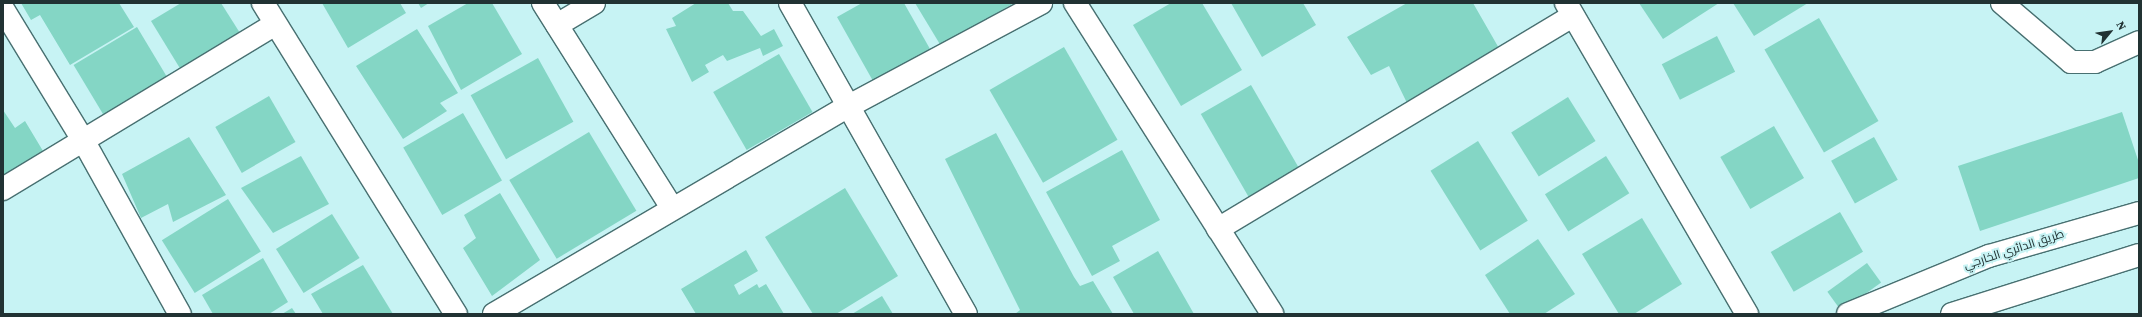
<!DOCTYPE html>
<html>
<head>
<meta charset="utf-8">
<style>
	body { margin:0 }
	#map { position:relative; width:2142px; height:317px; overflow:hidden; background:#c7f3f4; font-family:"Source Serif 4",Cairo,serif }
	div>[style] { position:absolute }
	.building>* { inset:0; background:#84d6c5; transform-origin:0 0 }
	.roads { filter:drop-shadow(1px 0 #487071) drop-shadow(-1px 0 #487071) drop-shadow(0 1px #487071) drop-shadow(0 -1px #487071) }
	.minor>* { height:22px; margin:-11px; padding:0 11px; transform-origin:11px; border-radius:11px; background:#fff }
	.major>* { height:22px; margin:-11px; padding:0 11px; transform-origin:11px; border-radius:11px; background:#fff }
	span { translate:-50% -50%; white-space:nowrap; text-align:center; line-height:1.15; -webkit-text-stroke:4px #c7f3f4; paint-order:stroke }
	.street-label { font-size:12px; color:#213233 }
	.frame { position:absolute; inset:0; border:4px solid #213233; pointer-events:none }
	.north { position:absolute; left:2090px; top:12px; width:40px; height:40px; -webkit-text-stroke:3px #c7f3f4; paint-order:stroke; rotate:61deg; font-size:11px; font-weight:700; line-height:16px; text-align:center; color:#213233 }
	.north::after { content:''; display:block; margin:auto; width:14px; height:18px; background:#213233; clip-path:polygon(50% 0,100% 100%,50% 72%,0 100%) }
</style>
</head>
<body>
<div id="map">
	<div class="building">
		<i style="clip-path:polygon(21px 3px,119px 3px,134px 27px,70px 65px,40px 15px,31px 20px)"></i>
		<i style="clip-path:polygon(181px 3px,221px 3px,240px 33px,181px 70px,151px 21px)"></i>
		<i style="clip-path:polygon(322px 3px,400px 3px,406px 13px,348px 48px)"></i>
		<i style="clip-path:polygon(418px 3px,429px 3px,421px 8px)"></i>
		<i style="clip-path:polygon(468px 3px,492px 3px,522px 54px,461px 90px,428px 26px)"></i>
		<i style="clip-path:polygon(696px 3px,728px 3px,733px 11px,743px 11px,761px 36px,774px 29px,783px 46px,763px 56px,760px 48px,727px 61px,723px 55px,705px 65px,709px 72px,692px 82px,666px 29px,676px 26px,672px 18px)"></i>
		<i style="clip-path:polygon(862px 3px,904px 3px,930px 49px,873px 81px,837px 17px)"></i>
		<i style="clip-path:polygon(915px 3px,1014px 3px,941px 46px)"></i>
		<i style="clip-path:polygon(1171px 3px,1202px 3px,1242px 70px,1181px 106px,1133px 25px)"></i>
		<i style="clip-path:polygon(1231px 3px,1303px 3px,1316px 25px,1262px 57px)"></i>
		<i style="clip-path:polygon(1407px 3px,1473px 3px,1500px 50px,1407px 103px,1389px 66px,1371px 75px,1347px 37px)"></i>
		<i style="clip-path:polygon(1639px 3px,1719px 3px,1663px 39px)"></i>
		<i style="clip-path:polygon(1733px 3px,1808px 3px,1754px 36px)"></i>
		<i style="left:1819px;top:18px;width:119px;height:63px;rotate:60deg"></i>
		<i style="left:137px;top:27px;width:58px;height:74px;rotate:59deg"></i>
		<i style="clip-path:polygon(417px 29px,458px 93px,440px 103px,447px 111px,403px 139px,356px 66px)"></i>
		<i style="left:1717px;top:36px;width:40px;height:62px;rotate:63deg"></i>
		<i style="left:1064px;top:47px;width:107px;height:86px;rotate:60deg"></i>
		<i style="left:779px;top:54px;width:67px;height:76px;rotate:60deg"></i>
		<i style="left:538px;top:58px;width:73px;height:77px;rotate:61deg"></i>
		<i style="left:1251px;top:85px;width:99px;height:58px;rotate:60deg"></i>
		<i style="left:269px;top:96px;width:53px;height:62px;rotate:60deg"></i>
		<i style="left:1568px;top:97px;width:52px;height:67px;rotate:58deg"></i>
		<i style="clip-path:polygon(3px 110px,15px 128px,25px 121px,43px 151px,3px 176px)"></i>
		<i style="clip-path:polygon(2122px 112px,2139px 163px,2139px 178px,1980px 231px,1958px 166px)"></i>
		<i style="left:463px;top:113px;width:78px;height:69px;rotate:60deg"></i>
		<i style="left:1774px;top:126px;width:60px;height:62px;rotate:60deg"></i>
		<i style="left:589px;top:132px;width:92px;height:93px;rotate:59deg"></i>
		<i style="clip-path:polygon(996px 133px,1074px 277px,1080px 286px,1093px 281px,1113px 314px,1015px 314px,1020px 310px,945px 159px)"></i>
		<i style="clip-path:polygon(189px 137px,226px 195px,173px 222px,168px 204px,141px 218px,122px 174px)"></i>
		<i style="left:1874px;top:137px;width:49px;height:49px;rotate:61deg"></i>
		<i style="left:1478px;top:141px;width:94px;height:56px;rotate:58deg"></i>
		<i style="clip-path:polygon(1122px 150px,1160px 220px,1112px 246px,1120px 261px,1092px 276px,1046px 192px)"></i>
		<i style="clip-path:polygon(301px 156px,329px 204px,273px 233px,241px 188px)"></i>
		<i style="left:1606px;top:156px;width:44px;height:72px;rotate:58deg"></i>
		<i style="clip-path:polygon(845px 188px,898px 276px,836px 314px,813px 314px,765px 237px)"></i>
		<i style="clip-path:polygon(500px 193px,540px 260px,492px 296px,463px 248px,476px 238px,464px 215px)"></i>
		<i style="left:228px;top:199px;width:62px;height:78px;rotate:58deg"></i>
		<i style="left:1840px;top:212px;width:46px;height:80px;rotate:60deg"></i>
		<i style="left:332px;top:214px;width:52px;height:66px;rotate:58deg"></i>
		<i style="clip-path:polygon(1642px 218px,1682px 284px,1634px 314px,1619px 314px,1582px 254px)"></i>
		<i style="clip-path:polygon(1538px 239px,1575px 294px,1544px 314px,1510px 314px,1485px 275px)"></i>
		<i style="clip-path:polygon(746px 250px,758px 271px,734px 285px,739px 295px,757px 284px,759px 288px,766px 284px,784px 314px,696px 314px,681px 289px)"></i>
		<i style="clip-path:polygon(1158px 251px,1194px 314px,1134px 314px,1113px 277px)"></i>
		<i style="clip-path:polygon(263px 258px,288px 302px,269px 314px,213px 314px,202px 295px)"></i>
		<i style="left:1867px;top:263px;width:24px;height:49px;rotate:54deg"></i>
		<i style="clip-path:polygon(363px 265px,393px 314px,323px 314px,311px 294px)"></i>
		<i style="clip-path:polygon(882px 296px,893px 314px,852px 314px)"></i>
		<i style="clip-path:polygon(292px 308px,296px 314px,282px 314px)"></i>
	</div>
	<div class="roads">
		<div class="minor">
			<i style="left:263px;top:3px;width:366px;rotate:58.2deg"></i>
			<i style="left:543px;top:3px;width:242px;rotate:57.8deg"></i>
			<i style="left:790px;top:3px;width:357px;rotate:60.5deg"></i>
			<i style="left:1075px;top:3px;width:368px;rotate:57.6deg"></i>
			<i style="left:1566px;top:3px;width:360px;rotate:59.8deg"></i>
			<i style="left:2002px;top:3px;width:91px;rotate:40.5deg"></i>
			<i style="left:2071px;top:62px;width:24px"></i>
			<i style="left:2095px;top:62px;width:48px;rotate:-24.4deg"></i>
			<i style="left:3px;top:9px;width:153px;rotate:58.6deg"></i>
			<i style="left:83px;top:140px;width:199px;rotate:60.9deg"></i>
			<i style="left:557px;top:25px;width:43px;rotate:-30.7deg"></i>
			<i style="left:3px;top:189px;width:318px;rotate:-31.2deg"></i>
			<i style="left:1218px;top:229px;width:414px;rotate:-31deg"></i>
			<i style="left:494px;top:314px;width:411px;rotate:-30.4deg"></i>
			<i style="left:849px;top:106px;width:218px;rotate:-28.2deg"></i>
		</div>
		<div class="major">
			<i style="left:1848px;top:314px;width:152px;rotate:-22.4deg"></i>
			<i style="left:1989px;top:256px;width:156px;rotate:-16deg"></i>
			<i style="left:1952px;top:314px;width:196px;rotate:-17.5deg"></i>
		</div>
	</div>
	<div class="street-label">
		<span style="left:2014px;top:250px;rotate:-18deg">طريق الدائري الخارجي</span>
	</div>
	<div class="frame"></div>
	<div class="north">N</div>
</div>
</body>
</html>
